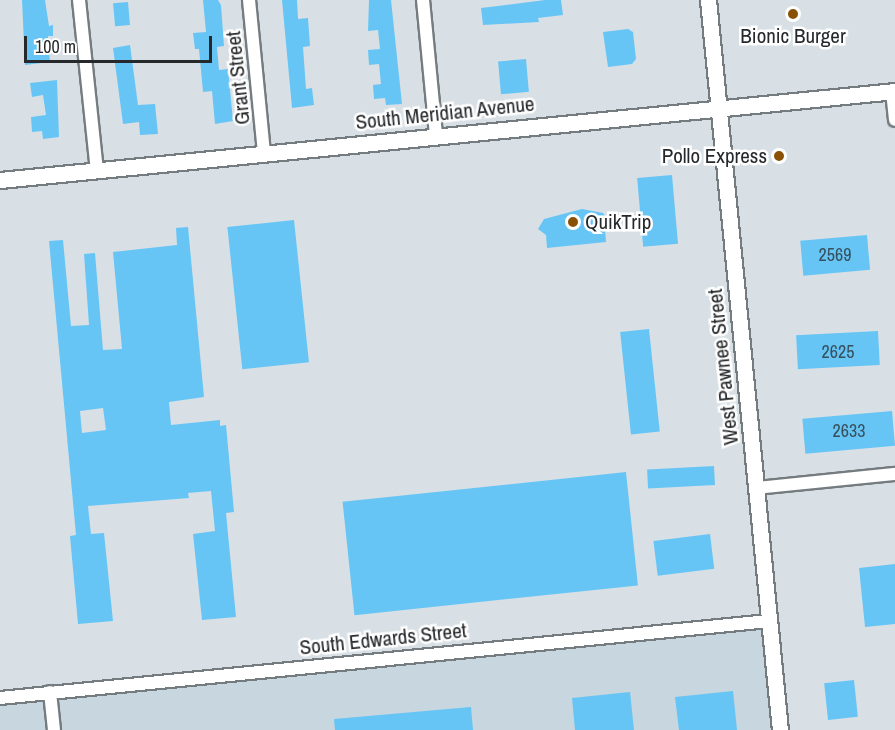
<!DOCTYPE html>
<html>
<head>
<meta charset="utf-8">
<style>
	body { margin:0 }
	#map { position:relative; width:895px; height:730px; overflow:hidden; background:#d8e0e5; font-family:"Archivo Narrow",sans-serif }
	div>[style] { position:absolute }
	.built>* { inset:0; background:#c7d6df }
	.building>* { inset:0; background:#67c5f5; transform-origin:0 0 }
	.roads { filter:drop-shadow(2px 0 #757c80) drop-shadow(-2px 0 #757c80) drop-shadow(0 2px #757c80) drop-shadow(0 -2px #757c80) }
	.minor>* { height:12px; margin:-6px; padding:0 6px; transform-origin:6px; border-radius:6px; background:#fff }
	.major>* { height:15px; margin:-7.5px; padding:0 7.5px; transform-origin:7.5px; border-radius:7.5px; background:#fff }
	.dots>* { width:16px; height:16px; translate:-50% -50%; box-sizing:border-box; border:3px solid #fff; border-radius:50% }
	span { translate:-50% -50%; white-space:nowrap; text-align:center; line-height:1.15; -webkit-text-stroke:5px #fff; paint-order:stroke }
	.number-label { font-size:18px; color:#36505e }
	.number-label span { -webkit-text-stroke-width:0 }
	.poi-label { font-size:21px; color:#26292b }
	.right { translate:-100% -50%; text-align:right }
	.left { translate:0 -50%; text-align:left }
	.street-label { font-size:21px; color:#26292b }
	.scale { position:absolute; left:24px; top:36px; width:188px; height:27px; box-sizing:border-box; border:3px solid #26292b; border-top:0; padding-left:8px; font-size:18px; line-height:21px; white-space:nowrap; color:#26292b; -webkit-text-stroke:4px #fff; paint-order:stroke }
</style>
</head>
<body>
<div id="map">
	<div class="built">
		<i style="clip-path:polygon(769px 621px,779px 730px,0 730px,0 697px)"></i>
	</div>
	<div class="building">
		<i style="clip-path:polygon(22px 0,45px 0,49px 26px,53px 25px,53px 36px,48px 36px,50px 62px,25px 65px)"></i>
		<i style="clip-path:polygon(203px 0,218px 0,221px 5px,224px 46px,217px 47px,219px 70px,228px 69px,233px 121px,215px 124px,212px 91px,203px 92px,199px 49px,195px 49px,193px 33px,206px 32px)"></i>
		<i style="clip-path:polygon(282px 0,297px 0,298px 19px,308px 18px,310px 46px,303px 47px,306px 89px,312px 88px,314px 105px,292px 108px)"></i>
		<i style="clip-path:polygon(369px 0,391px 0,402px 104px,386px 105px,385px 98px,374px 99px,373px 85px,381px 84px,379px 64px,369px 65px,368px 50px,380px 49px,378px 30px,368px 31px)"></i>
		<i style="clip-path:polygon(545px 0,561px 0,563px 15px,538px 18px,539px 22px,483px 25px,481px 8px)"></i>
		<i style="left:128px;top:2px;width:23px;height:15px;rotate:85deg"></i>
		<i style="clip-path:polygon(628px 29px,633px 32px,636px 59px,632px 64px,608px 67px,603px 32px)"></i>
		<i style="clip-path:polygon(130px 45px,138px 105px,155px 104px,158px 134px,140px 135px,139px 122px,123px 124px,113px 48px)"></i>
		<i style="left:526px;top:59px;width:33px;height:28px;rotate:85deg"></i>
		<i style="clip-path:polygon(57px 80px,59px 137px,43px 139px,42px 131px,32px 132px,31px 117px,46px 115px,43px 95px,32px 97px,30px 83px)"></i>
		<i style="left:672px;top:175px;width:69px;height:35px;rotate:85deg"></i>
		<i style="clip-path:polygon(582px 209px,603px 213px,610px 222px,605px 229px,606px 242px,547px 248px,546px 235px,538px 229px,544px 219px)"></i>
		<i style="left:294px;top:220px;width:143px;height:67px;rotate:84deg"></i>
		<i style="clip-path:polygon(evenodd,188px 227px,204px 397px,169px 402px,171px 425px,220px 420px,220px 426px,226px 425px,234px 512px,226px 513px,236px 617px,202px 620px,193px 534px,215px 531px,211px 491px,188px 493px,189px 498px,88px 506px,91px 534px,104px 533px,113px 621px,78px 624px,70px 536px,76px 535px,49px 241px,63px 240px,71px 326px,89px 325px,84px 254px,95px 253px,103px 350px,122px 349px,113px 252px,177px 245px,176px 228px,188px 227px,103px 408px,106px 430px,82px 433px,80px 411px,103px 408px)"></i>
		<i style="left:867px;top:235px;width:35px;height:67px;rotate:85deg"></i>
		<i style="left:649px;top:329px;width:103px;height:29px;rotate:84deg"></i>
		<i style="left:878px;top:331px;width:34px;height:82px;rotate:87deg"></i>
		<i style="left:892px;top:411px;width:35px;height:90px;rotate:85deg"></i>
		<i style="left:714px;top:466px;width:19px;height:67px;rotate:87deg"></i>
		<i style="left:626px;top:472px;width:114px;height:285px;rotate:84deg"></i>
		<i style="left:710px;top:534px;width:35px;height:57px;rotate:83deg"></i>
		<i style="clip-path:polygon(895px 564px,895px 624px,865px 627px,859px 568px)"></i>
		<i style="left:854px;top:680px;width:37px;height:30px;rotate:84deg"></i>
		<i style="clip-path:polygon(733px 691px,737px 730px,679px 730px,675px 697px)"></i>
		<i style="clip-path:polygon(630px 692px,634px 730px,575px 730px,572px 698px)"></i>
		<i style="clip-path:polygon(471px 707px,473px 730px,335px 730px,334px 719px)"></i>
	</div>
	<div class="roads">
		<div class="minor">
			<i style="left:79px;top:0;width:171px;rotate:84deg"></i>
			<i style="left:249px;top:0;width:154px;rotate:84.4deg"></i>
			<i style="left:423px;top:0;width:136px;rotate:84.5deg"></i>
			<i style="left:892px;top:91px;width:29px;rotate:84deg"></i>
			<i style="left:756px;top:488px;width:140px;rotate:-5.8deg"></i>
			<i style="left:50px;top:692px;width:38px;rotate:84deg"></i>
			<i style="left:0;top:698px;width:773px;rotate:-5.72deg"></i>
		</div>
		<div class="major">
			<i style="left:708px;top:0;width:734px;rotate:84.37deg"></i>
			<i style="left:0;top:180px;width:899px;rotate:-5.68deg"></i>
		</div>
	</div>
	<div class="dots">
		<i style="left:793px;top:14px;background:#8a5106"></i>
		<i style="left:779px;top:156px;background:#8a5106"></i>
		<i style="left:573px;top:222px;background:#8a5106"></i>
	</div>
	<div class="number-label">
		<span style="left:835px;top:255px">2569</span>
		<span style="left:838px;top:352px">2625</span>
		<span style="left:849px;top:431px">2633</span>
	</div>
	<div class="poi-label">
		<span style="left:793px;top:36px">Bionic Burger</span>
		<span class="right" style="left:767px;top:156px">Pollo Express</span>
		<span class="left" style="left:585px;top:222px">QuikTrip</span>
	</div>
	<div class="street-label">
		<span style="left:238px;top:78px;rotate:-96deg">Grant Street</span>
		<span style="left:445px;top:113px;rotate:-6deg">South Meridian Avenue</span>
		<span style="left:723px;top:367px;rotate:-96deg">West Pawnee Street</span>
		<span style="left:383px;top:639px;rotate:-6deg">South Edwards Street</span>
	</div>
	<div class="scale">100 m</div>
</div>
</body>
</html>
